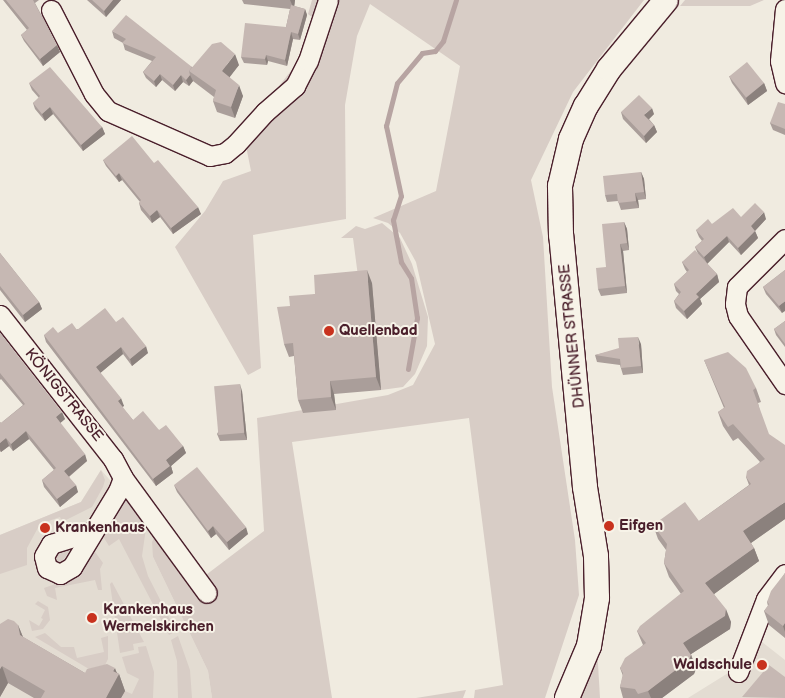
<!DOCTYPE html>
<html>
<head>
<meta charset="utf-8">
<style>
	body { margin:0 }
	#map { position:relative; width:785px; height:698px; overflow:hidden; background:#f0ebe0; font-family:"Balsamiq Sans",sans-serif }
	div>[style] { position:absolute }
	.built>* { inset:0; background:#e3dcd2 }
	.green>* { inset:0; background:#d8cdc6 }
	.stream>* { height:5px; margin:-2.5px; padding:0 2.5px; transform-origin:2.5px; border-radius:2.5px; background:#b7a4a2 }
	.roads { filter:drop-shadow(1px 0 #4a1f2b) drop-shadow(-1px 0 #4a1f2b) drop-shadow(0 1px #4a1f2b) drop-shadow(0 -1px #4a1f2b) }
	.minor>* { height:19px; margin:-9.5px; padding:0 9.5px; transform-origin:9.5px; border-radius:9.5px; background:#f7f3e8 }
	.major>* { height:24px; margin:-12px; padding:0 12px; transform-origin:12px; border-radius:12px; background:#f7f3e8 }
	.wall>* { inset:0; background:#aa9e9a }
	.shaded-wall>* { inset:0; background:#8b817d }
	.building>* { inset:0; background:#c6b8b3; transform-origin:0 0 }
	.dots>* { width:14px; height:14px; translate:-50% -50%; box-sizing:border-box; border:2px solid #f7f3e8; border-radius:50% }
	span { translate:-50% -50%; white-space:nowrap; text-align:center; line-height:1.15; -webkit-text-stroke:4px #f7f3e8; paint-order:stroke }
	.poi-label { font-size:15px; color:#4a1f2b; font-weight:700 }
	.left { translate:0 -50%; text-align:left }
	.right { translate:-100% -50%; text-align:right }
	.street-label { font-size:15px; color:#4a1f2b }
</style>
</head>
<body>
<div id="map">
	<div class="built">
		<i style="clip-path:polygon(101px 470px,158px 534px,153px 557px,208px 671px,212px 698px,0 698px,0 535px,81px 502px)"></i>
		<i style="clip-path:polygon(762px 642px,785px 660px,785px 698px,688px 698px,733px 670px)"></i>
	</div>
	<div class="green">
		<i style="clip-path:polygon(312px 0,644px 0,573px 92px,531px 180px,543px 237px,552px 387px,575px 540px,579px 595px,545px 698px,474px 698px,475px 690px,503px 685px,469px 418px,292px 442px,332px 698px,212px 698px,208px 671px,153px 557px,152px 542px,155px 536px,194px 584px,264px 531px,257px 418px,388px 395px,413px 385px,435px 344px,416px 262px,400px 233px,388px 223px,373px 218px,436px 191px,460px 66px,370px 4px,357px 36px,345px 105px,346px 219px,253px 235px,261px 368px,248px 375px,175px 247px,205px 211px,223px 181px,251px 171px,245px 141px,272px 95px,294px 67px,322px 48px,324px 27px,308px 14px)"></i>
		<i style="clip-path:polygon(685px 0,764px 0,750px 6px,680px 6px)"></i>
		<i style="clip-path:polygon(382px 223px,400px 238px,412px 264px,428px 317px,427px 346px,415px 374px,403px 387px,381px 390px,372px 284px,359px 284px,353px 238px,341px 238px,356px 226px,365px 229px)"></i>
		<i style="clip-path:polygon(101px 470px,105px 480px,103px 487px,92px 507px,62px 522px,60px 517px,40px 524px,27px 548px,27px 565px,0 574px,0 535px,81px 502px)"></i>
		<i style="clip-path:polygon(125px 501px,131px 502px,147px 521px,142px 556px,148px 576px,176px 631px,169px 635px,119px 539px,109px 546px,104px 538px,105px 528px)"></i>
		<i style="clip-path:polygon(75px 543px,59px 566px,49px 557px,50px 553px)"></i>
		<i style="clip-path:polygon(93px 549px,103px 563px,100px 569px,102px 590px,98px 590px,95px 580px,55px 588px,57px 600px,47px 596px,44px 588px,73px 578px)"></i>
		<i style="clip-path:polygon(112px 582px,144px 642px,133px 644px,134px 650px,120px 653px,110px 584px)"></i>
		<i style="clip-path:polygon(38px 601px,48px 607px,50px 620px,43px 629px,32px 631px,29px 620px,39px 626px,43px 619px,41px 618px,45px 610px,35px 604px)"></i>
		<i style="clip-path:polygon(45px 633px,61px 647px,74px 647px,77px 658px,104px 652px,101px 638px,108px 636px,108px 659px,105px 665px,89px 669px,35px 637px)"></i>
		<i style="clip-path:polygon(178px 636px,190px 670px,192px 698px,178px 698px,177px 661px,171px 640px)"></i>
		<i style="clip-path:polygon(146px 646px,154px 672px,153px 698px,121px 698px,125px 691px,132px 694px,139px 679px,127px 673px,122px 657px,139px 653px,138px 647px)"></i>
		<i style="clip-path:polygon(597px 647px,600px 698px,577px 698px)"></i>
		<i style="clip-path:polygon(466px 690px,463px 698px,416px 698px)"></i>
	</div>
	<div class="stream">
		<i style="left:408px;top:369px;width:52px;rotate:-80deg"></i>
		<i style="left:417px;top:318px;width:40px;rotate:-98.5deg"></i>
		<i style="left:411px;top:278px;width:19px;rotate:-122deg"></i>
		<i style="left:401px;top:262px;width:43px;rotate:-100.8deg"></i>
		<i style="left:393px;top:220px;width:25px;rotate:-72deg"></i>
		<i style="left:401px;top:196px;width:72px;rotate:-102.1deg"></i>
		<i style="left:386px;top:126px;width:44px;rotate:-75.7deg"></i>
		<i style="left:397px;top:83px;width:39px;rotate:-50deg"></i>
		<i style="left:422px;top:53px;width:13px;rotate:-9deg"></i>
		<i style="left:435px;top:51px;width:13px;rotate:-51deg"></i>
		<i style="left:443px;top:41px;width:43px;rotate:-72.4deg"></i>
	</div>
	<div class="roads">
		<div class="minor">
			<i style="left:785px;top:9px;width:52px;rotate:95.5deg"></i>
			<i style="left:780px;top:61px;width:23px;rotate:77deg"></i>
			<i style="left:51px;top:10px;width:94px;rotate:62.9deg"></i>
			<i style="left:94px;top:94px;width:22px;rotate:51deg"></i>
			<i style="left:108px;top:111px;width:111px;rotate:23.8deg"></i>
			<i style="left:210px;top:156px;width:15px;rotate:-11deg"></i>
			<i style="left:225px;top:153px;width:14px;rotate:-39deg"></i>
			<i style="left:236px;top:144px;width:43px;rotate:-47.8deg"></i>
			<i style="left:265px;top:112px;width:40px;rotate:-41deg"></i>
			<i style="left:295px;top:86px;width:28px;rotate:-63deg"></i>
			<i style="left:308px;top:61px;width:64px;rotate:-71.8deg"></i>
			<i style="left:785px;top:239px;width:68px;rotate:135deg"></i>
			<i style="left:737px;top:287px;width:17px;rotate:97deg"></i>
			<i style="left:735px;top:304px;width:12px;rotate:76deg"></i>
			<i style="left:738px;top:316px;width:83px;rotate:55.3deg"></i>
			<i style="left:0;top:315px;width:183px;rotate:51.9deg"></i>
			<i style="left:113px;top:459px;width:21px;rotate:62deg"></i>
			<i style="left:123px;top:478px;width:14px;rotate:111deg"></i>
			<i style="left:118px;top:491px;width:89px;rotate:121.2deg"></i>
			<i style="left:72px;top:567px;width:14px;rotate:150deg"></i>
			<i style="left:60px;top:574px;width:14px;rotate:-155deg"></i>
			<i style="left:47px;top:568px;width:12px;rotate:-104deg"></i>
			<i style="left:44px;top:556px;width:14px;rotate:-60deg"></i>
			<i style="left:51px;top:544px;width:44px;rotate:-17.2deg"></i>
			<i style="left:123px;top:478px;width:142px;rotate:53.9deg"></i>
			<i style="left:738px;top:672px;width:78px;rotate:-69deg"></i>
			<i style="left:766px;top:599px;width:31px;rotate:-53deg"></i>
		</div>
		<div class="major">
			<i style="left:567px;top:698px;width:56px;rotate:-67.1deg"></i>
			<i style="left:589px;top:646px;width:49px;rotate:-80.5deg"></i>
			<i style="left:597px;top:598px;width:42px;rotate:-91.4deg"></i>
			<i style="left:596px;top:556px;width:70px;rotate:-99.1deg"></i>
			<i style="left:585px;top:487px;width:253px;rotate:-95.4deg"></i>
			<i style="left:561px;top:235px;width:49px;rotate:-91.2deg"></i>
			<i style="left:560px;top:186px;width:48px;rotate:-76.8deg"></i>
			<i style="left:571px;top:139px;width:36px;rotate:-66deg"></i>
			<i style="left:586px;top:106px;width:44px;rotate:-58.1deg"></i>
			<i style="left:609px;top:69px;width:89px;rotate:-50.4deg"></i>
		</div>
	</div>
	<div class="wall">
		<i style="clip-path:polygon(3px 0,39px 0,35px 3px,57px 45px,60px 52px,43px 66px,24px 41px,21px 35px,27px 30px)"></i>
		<i style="clip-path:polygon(87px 0,121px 0,106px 17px)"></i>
		<i style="clip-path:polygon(242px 0,295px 0,294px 6px,305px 9px,307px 15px,300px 40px,293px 39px,287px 66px,268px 61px,267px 65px,244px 63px,241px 57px,286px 27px,290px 9px,244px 4px)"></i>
		<i style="clip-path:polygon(112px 31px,192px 67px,239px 65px,229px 77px,243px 96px,235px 118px,217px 112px,213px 101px,214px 97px,193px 81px,189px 86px,183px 82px,175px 91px,162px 80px,156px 87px,146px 78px,143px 72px,152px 61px,125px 50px,123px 43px,114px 38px)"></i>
		<i style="clip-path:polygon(729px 76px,764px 83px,767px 91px,748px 105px,732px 83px)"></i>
		<i style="clip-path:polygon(29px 83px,102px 127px,105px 134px,83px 151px,53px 114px,45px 121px,35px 109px,33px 103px,39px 98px,32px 90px)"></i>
		<i style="clip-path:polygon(785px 104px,785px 135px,773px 130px,770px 123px)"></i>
		<i style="clip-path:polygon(621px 112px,654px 114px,649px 119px,654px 125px,657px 132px,646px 143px,623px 119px)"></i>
		<i style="clip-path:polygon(103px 160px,154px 163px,201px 214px,173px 234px,160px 217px,152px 223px,141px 210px,139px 203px,140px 202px,122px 180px,119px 182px,106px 166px)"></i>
		<i style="clip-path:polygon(641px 172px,644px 179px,646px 199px,638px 200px,639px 208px,621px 210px,618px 201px,607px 202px,605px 195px)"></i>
		<i style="clip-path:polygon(741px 217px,766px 219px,755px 231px,758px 238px,741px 255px,729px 242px,707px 264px,717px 274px,719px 282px,700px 299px,702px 304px,687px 319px,676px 308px,674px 301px,679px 294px,676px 291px,674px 284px,687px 272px,685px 269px,682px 262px,698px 254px,695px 247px,702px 241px,699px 237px,696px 230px,712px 224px)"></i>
		<i style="clip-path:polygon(624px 222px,627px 229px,629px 250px,623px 251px,627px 293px,601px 296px,598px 289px)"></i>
		<i style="clip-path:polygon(0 253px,39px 302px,42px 309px,25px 322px,0 290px)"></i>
		<i style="clip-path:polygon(785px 270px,782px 313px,766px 294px,763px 287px)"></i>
		<i style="clip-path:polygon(372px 283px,381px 390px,334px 394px,336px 410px,303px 413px,298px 400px,294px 356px,289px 357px,284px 344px,290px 306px,315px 294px)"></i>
		<i style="clip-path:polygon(785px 321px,785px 347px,776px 335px,774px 329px)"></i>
		<i style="clip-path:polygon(116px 322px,148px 353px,132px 366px,123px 354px,100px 373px,124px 406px,122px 407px,133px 420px,159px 430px,183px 446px,186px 453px,171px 466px,173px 473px,156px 486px,46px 342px,44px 335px,58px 333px)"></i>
		<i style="clip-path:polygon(0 333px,65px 419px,60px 423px,87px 461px,69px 477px,78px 492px,60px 507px,44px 487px,42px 480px,54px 470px,29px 439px,13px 451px,9px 446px,1px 452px,0 451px,0 422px,1px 423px,23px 405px,1px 379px,0 380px)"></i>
		<i style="clip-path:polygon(641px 344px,643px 373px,623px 375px,620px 365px,597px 362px,595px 355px)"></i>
		<i style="clip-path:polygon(704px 360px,756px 388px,761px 402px,758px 403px,785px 519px,751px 543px,754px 548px,759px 561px,714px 594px,731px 622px,730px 629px,691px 654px,696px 669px,694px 674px,662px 698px,623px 698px,620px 687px,623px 676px,620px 668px,643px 645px,637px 631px,681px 594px,669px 577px,664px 563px,666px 550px,658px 539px,653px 525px,699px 521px,749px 485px,746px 477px,760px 462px,738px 438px,733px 441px,723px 426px,718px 412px,724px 408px)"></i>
		<i style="clip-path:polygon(242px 391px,247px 440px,220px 441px,217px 434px)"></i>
		<i style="clip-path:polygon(174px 485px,248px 534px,229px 550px,216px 534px,211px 538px,177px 492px)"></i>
		<i style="clip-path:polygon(785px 573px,785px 638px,769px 625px,764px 611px,768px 606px,767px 602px)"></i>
		<i style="clip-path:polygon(0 624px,18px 625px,23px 637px,85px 673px,116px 672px,119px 674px,125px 691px,121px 698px,34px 698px,8px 683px,0 697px)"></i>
	</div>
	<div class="shaded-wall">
		<i style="clip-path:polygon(113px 0,121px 0,106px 17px,104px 11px)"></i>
		<i style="clip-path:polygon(290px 0,295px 0,294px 9px)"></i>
		<i style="clip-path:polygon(305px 9px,307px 15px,300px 40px,298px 34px)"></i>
		<i style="clip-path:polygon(291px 32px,293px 39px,287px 66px,285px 60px)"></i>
		<i style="clip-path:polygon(57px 45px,60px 52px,43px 66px,40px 59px)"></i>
		<i style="clip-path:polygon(235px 54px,239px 65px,226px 82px,222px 71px)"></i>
		<i style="clip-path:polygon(266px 55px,268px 61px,267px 65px,265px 59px)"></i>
		<i style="clip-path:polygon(160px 74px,162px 80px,156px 87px,154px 81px)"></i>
		<i style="clip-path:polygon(181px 75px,183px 82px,175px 91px,173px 85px)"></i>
		<i style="clip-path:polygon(190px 75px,193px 81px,189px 86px,186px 80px)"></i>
		<i style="clip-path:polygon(764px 83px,767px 91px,748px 105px,746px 98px)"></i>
		<i style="clip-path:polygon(239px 85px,243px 96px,235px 118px,231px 107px)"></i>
		<i style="clip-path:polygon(50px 107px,53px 114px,45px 121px,42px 114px)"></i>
		<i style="clip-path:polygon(652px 108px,654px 114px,647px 121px,644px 115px)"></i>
		<i style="clip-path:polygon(654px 125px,657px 132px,646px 143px,644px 136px)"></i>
		<i style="clip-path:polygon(102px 127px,105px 134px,83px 151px,81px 145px)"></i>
		<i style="clip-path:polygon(641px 172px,644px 179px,646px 199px,644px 192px)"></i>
		<i style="clip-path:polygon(119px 173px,122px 180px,119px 182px,116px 176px)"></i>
		<i style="clip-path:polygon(635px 193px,638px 200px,639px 208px,636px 201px)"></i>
		<i style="clip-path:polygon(198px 207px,201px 214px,173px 234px,171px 228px)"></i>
		<i style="clip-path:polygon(157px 210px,160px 217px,152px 223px,150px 216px)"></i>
		<i style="clip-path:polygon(764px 212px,766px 219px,753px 233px,751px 226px)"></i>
		<i style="clip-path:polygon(624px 222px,627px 229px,629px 250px,627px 243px)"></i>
		<i style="clip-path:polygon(755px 231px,758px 238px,741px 255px,738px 248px)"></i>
		<i style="clip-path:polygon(727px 236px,729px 242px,707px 264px,704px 257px)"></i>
		<i style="clip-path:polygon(620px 244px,623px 251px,627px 293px,625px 286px)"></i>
		<i style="clip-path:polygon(367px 270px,372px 283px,381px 390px,376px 377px)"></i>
		<i style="clip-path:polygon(717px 274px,719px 282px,700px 299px,702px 304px,687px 319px,684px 311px,696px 294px)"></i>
		<i style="clip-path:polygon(785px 301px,785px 311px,782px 313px,779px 306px)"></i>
		<i style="clip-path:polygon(39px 302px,42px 309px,25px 322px,23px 315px)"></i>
		<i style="clip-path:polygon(638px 337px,641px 344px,643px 373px,641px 366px)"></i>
		<i style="clip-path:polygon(146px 346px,148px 353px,132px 366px,130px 359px)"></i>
		<i style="clip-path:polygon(121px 347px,123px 354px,98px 375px,96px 367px)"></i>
		<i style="clip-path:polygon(330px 381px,334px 394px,336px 410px,331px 397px)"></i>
		<i style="clip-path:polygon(240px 384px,242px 391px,247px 440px,244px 433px)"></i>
		<i style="clip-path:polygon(121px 398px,124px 406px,120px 408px,118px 401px)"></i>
		<i style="clip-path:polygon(62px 412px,65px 419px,58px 425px,56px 417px)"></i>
		<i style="clip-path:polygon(26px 431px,29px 439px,13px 451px,11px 444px)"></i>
		<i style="clip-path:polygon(6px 438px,9px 446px,1px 452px,0 449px,0 443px)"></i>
		<i style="clip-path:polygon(183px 446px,186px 453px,171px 466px,173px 473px,156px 486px,153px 479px,166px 460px)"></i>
		<i style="clip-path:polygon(85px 454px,87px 461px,67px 478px,64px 471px)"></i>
		<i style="clip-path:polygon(76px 485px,78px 492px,60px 507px,57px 499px)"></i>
		<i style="clip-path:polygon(785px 502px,785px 519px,748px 545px,743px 531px)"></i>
		<i style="clip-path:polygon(213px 526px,216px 534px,211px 538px,208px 531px)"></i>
		<i style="clip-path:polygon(246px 527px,248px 534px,229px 550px,227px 542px)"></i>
		<i style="clip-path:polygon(754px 548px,759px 561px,710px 597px,705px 583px)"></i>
		<i style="clip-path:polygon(726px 609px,731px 622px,730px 629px,688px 656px,683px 643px)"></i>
		<i style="clip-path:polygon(785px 623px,785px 632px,783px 626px)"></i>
		<i style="clip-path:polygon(18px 625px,25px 642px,20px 635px)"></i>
		<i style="clip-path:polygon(691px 655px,696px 669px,694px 674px,662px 698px,651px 698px,648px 691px)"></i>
		<i style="clip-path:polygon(2px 666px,8px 683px,0 697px,0 669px)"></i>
		<i style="clip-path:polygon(115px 668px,118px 676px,119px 674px,125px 691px,121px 698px,106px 698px,113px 671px)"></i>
	</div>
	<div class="building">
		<i style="clip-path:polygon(6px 0,33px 0,57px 45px,40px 59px,21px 35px,29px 28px)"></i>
		<i style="clip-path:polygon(92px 0,113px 0,104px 11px)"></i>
		<i style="clip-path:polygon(291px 5px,305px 9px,298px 34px,291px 32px,285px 60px,266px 55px,265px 59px,241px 57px,245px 23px,286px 27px)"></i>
		<i style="clip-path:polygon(126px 15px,192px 67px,189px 71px,190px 75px,186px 80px,181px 75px,173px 85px,160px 74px,154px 81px,143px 72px,156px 57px,122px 43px,126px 39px,112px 31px)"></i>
		<i style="clip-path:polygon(221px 42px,235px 54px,222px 71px,239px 85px,231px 107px,213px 101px,216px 90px,189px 71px,212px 44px)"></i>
		<i style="left:747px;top:62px;width:27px;height:23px;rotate:51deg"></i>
		<i style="clip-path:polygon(50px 67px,102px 127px,81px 145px,50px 107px,42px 114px,33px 103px,40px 96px,29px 83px)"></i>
		<i style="clip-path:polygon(639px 95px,652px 108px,644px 115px,654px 125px,644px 136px,621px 112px)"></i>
		<i style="clip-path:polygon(778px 102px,785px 104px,785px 129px,770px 123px)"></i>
		<i style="clip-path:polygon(132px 136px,154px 163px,158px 160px,198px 207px,171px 228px,157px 210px,150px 216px,139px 203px,141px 200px,119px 173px,116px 176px,103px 160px)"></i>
		<i style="clip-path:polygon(641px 172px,644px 192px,635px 193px,636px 201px,618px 203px,617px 194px,605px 195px,603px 176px)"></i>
		<i style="clip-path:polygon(755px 203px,764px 212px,751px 226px,755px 231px,738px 248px,727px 236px,704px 257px,695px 247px,704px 239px,696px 230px,708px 219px,712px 224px,733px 208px,741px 217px)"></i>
		<i style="clip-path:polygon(624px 222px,627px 243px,620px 244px,625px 286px,598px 289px,596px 268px,606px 267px,602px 224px)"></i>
		<i style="clip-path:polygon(695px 250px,717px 274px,696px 294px,699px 297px,684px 311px,674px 301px,681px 292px,674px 284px,689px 270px,682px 262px)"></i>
		<i style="clip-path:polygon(0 253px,39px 302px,23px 315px,0 286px)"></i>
		<i style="clip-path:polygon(367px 270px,376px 377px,330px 381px,331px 397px,298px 400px,293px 343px,284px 344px,277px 307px,290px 306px,289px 296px,315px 294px,314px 275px)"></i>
		<i style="clip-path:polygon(785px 270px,785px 301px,779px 306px,763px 287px)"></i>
		<i style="clip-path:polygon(105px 308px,116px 322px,123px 317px,146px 346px,130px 359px,121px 347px,96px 367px,121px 398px,118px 401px,133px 420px,143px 411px,159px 430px,166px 425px,183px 446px,166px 460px,170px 466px,153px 479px,44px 335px,53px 327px,58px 333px,72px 323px,77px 330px)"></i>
		<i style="clip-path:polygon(785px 321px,785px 344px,774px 329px)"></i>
		<i style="clip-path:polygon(0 333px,62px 412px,56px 417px,85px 454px,64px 471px,76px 485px,57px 499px,42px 480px,56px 468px,26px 431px,11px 444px,6px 438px,0 443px,0 422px,1px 423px,25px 404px,0 373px)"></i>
		<i style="clip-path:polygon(638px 337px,641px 366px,621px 368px,620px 359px,595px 355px,619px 348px,618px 338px)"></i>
		<i style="clip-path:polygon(728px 352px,746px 368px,756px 388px,753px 390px,769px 434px,785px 445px,785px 502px,743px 531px,754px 548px,705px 583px,726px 609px,725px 616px,683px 643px,691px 655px,689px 660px,648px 691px,638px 694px,635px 689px,620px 687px,623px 673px,620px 668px,625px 658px,646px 643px,637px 631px,640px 626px,684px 591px,664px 563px,667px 544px,653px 525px,685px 502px,699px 521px,751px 484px,746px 477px,747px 471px,765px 459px,733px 424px,728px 427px,718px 412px,725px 407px,704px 360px)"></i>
		<i style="left:240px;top:384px;width:49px;height:26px;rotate:85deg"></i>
		<i style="clip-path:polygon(197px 467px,246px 527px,227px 542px,213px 526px,208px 531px,174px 485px)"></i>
		<i style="clip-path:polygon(785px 573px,785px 623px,783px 626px,764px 611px,769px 604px,767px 602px,771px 591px)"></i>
		<i style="clip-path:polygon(8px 619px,14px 621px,18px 625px,20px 635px,85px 673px,87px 669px,107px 664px,115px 668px,113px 671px,119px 674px,106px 698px,41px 698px,45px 691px,2px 666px,0 669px,0 624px)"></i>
		<i style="clip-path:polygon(769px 665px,785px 677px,785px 698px,742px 697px)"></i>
	</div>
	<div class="dots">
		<i style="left:329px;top:331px;background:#c8321e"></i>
		<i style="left:609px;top:526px;background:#c8321e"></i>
		<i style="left:45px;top:528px;background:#c8321e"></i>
		<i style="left:92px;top:618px;background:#c8321e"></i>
		<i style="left:762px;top:665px;background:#c8321e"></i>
	</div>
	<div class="poi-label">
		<span class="left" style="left:339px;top:331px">Quellenbad</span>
		<span class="left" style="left:619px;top:526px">Eifgen</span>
		<span class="left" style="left:55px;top:528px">Krankenhaus</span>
		<span class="left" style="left:103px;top:618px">Krankenhaus<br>Wermelskirchen</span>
		<span class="right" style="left:752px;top:665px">Waldschule</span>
	</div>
	<div class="street-label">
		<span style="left:572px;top:336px;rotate:-96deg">DHÜNNER STRASSE</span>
		<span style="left:64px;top:395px;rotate:51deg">KÖNIGSTRASSE</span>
	</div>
</div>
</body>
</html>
